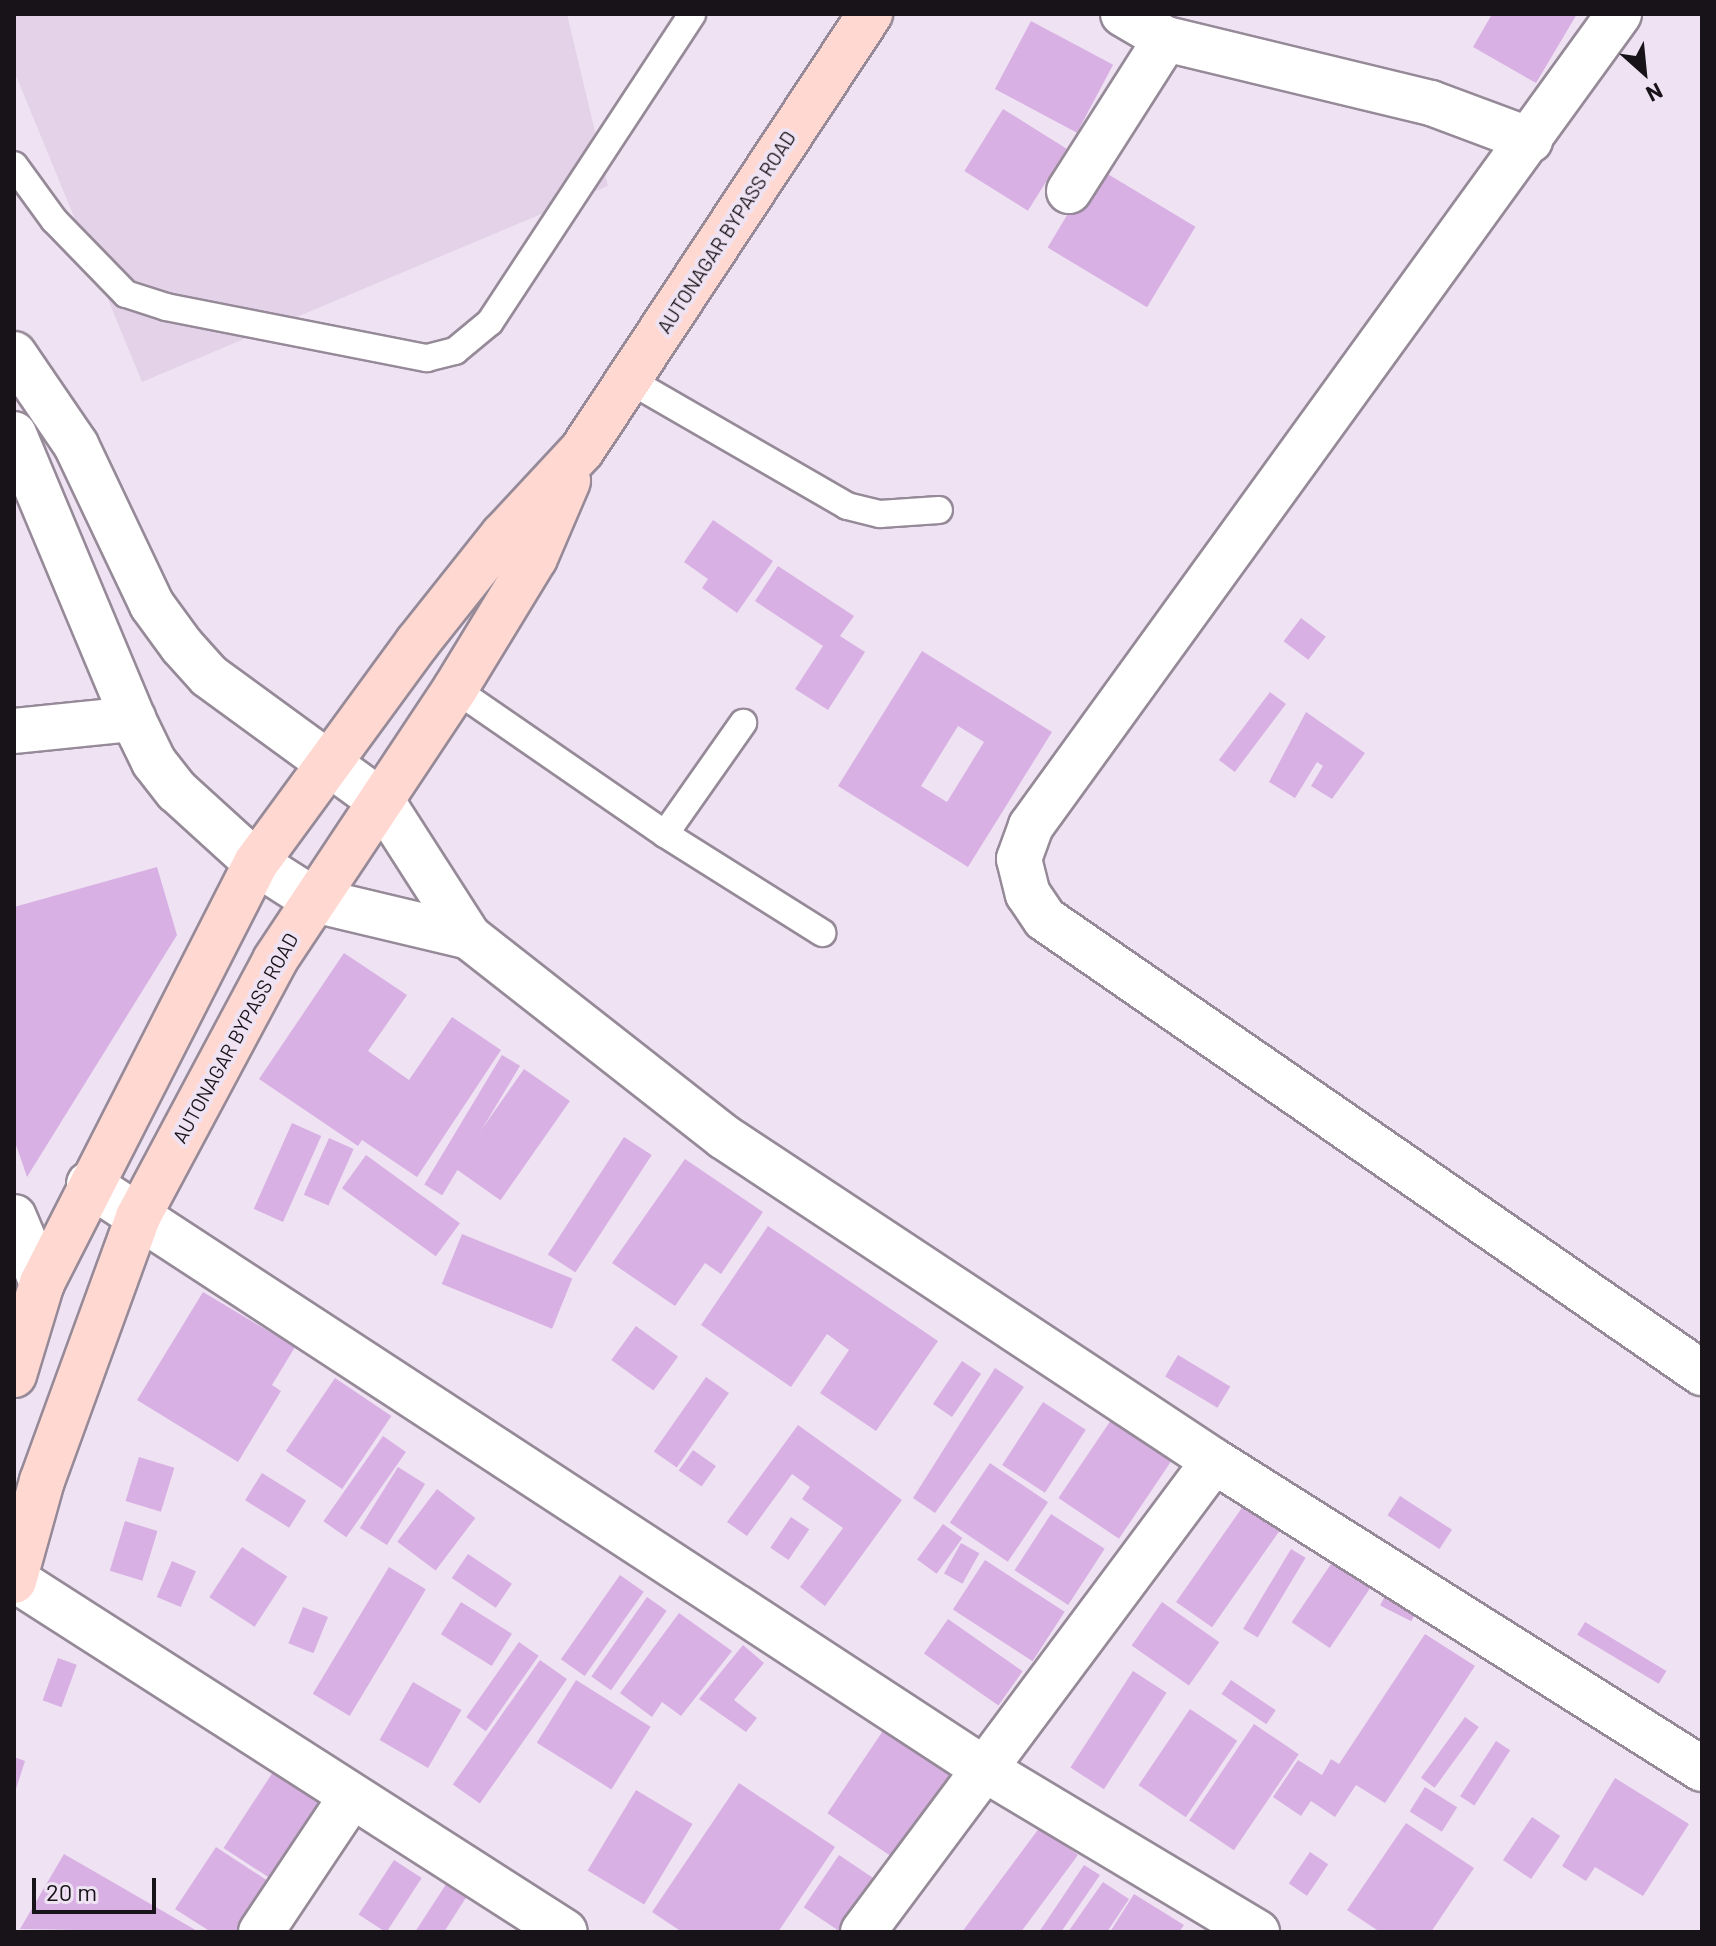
<!DOCTYPE html>
<html>
<head>
<meta charset="utf-8">
<style>
	body { margin:0 }
	#map { position:relative; width:1716px; height:1946px; overflow:hidden; background:#efe3f3; font-family:Barlow,sans-serif }
	div>[style] { position:absolute }
	.built>* { inset:0; background:#e4d3e8 }
	.building>* { inset:0; background:#d8b0e3; transform-origin:0 0 }
	.roads { filter:drop-shadow(2px 0 #968a98) drop-shadow(-2px 0 #968a98) drop-shadow(0 2px #968a98) drop-shadow(0 -2px #968a98) }
	.service>* { height:26px; margin:-13px; padding:0 13px; transform-origin:13px; border-radius:13px; background:#fff }
	.minor>* { height:44px; margin:-22px; padding:0 22px; transform-origin:22px; border-radius:22px; background:#fff }
	.secondary>* { height:44px; margin:-22px; padding:0 22px; transform-origin:22px; border-radius:22px; background:#ffd9d1 }
	span { translate:-50% -50%; white-space:nowrap; text-align:center; line-height:1.15; -webkit-text-stroke:8px #efe3f3; paint-order:stroke }
	.street-label { font-size:20px; color:#171318 }
	.frame { position:absolute; inset:0; border:16px solid #171318; pointer-events:none }
	.north { position:absolute; left:1604px; top:32px; width:80px; height:80px; -webkit-text-stroke:6px #efe3f3; paint-order:stroke; rotate:153deg; font-size:22px; font-weight:700; line-height:32px; text-align:center; color:#171318 }
	.north::after { content:''; display:block; margin:auto; width:28px; height:36px; background:#171318; clip-path:polygon(50% 0,100% 100%,50% 72%,0 100%) }
	.scale { position:absolute; left:32px; top:1878px; width:124px; height:36px; box-sizing:border-box; border:4px solid #171318; border-top:0; padding-left:10px; font-size:24px; line-height:28px; white-space:nowrap; color:#171318; -webkit-text-stroke:6px #efe3f3; paint-order:stroke }
</style>
</head>
<body>
<div id="map">
	<div class="built">
		<i style="clip-path:polygon(14px 14px,567px 14px,608px 186px,142px 382px,14px 71px)"></i>
	</div>
	<div class="building">
		<i style="clip-path:polygon(1492px 14px,1577px 14px,1536px 83px,1473px 47px)"></i>
		<i style="left:1031px;top:21px;width:93px;height:77px;rotate:28deg"></i>
		<i style="left:1003px;top:109px;width:75px;height:73px;rotate:32deg"></i>
		<i style="left:1096px;top:167px;width:116px;height:94px;rotate:31deg"></i>
		<i style="clip-path:polygon(713px 520px,773px 561px,737px 613px,702px 588px,708px 579px,684px 562px)"></i>
		<i style="clip-path:polygon(778px 566px,854px 616px,840px 636px,865px 652px,828px 710px,795px 689px,823px 646px,755px 601px)"></i>
		<i style="left:1301px;top:618px;width:31px;height:29px;rotate:37deg"></i>
		<i style="clip-path:polygon(evenodd,922px 651px,1052px 732px,968px 867px,838px 786px,922px 651px,958px 726px,984px 742px,947px 802px,921px 786px,958px 726px)"></i>
		<i style="left:1270px;top:692px;width:20px;height:85px;rotate:37deg"></i>
		<i style="clip-path:polygon(1306px 712px,1365px 753px,1332px 799px,1311px 786px,1323px 766px,1317px 762px,1295px 798px,1269px 782px)"></i>
		<i style="clip-path:polygon(157px 867px,177px 935px,27px 1177px,14px 1139px,14px 907px)"></i>
		<i style="clip-path:polygon(344px 953px,407px 995px,368px 1051px,409px 1080px,452px 1017px,501px 1050px,417px 1177px,362px 1140px,358px 1146px,259px 1079px)"></i>
		<i style="left:502px;top:1055px;width:21px;height:151px;rotate:31deg"></i>
		<i style="left:524px;top:1069px;width:56px;height:121px;rotate:35deg"></i>
		<i style="left:292px;top:1123px;width:32px;height:94px;rotate:24deg"></i>
		<i style="left:624px;top:1137px;width:33px;height:140px;rotate:33deg"></i>
		<i style="left:329px;top:1138px;width:27px;height:62px;rotate:24deg"></i>
		<i style="left:366px;top:1155px;width:116px;height:41px;rotate:36deg"></i>
		<i style="clip-path:polygon(685px 1159px,763px 1212px,721px 1274px,705px 1263px,675px 1306px,612px 1263px)"></i>
		<i style="clip-path:polygon(768px 1226px,938px 1341px,876px 1431px,820px 1393px,849px 1350px,827px 1334px,791px 1387px,701px 1325px)"></i>
		<i style="left:462px;top:1234px;width:119px;height:54px;rotate:22deg"></i>
		<i style="clip-path:polygon(203px 1292px,295px 1347px,272px 1385px,281px 1391px,238px 1462px,137px 1400px)"></i>
		<i style="left:636px;top:1326px;width:52px;height:42px;rotate:36deg"></i>
		<i style="left:1178px;top:1355px;width:61px;height:25px;rotate:31deg"></i>
		<i style="left:962px;top:1361px;width:23px;height:52px;rotate:34deg"></i>
		<i style="clip-path:polygon(995px 1368px,1024px 1387px,935px 1513px,913px 1498px)"></i>
		<i style="left:706px;top:1377px;width:28px;height:91px;rotate:35deg"></i>
		<i style="left:335px;top:1378px;width:68px;height:88px;rotate:34deg"></i>
		<i style="left:1043px;top:1402px;width:51px;height:75px;rotate:33deg"></i>
		<i style="left:1111px;top:1420px;width:73px;height:94px;rotate:34deg"></i>
		<i style="clip-path:polygon(798px 1425px,902px 1500px,825px 1606px,800px 1587px,843px 1528px,802px 1499px,810px 1487px,792px 1474px,747px 1536px,727px 1522px)"></i>
		<i style="left:383px;top:1436px;width:28px;height:104px;rotate:35deg"></i>
		<i style="left:693px;top:1450px;width:28px;height:25px;rotate:35deg"></i>
		<i style="left:139px;top:1457px;width:37px;height:46px;rotate:17deg"></i>
		<i style="left:990px;top:1463px;width:70px;height:72px;rotate:34deg"></i>
		<i style="left:398px;top:1467px;width:32px;height:72px;rotate:32deg"></i>
		<i style="left:262px;top:1473px;width:52px;height:32px;rotate:32deg"></i>
		<i style="left:437px;top:1489px;width:48px;height:66px;rotate:37deg"></i>
		<i style="left:1400px;top:1496px;width:62px;height:23px;rotate:33deg"></i>
		<i style="left:1246px;top:1502px;width:44px;height:122px;rotate:35deg"></i>
		<i style="left:1051px;top:1514px;width:64px;height:67px;rotate:33deg"></i>
		<i style="left:791px;top:1517px;width:22px;height:37px;rotate:34deg"></i>
		<i style="left:125px;top:1521px;width:34px;height:52px;rotate:17deg"></i>
		<i style="left:943px;top:1524px;width:24px;height:44px;rotate:36deg"></i>
		<i style="left:961px;top:1543px;width:21px;height:35px;rotate:29deg"></i>
		<i style="left:242px;top:1547px;width:54px;height:60px;rotate:33deg"></i>
		<i style="left:1291px;top:1549px;width:17px;height:93px;rotate:31deg"></i>
		<i style="left:468px;top:1554px;width:53px;height:29px;rotate:34deg"></i>
		<i style="left:985px;top:1560px;width:95px;height:59px;rotate:33deg"></i>
		<i style="left:172px;top:1561px;width:26px;height:39px;rotate:23deg"></i>
		<i style="left:1333px;top:1561px;width:46px;height:74px;rotate:34deg"></i>
		<i style="left:389px;top:1567px;width:43px;height:148px;rotate:31deg"></i>
		<i style="left:620px;top:1575px;width:29px;height:103px;rotate:35deg"></i>
		<i style="left:1391px;top:1584px;width:35px;height:24px;rotate:27deg"></i>
		<i style="left:647px;top:1597px;width:24px;height:97px;rotate:35deg"></i>
		<i style="left:461px;top:1602px;width:60px;height:38px;rotate:32deg"></i>
		<i style="left:1162px;top:1602px;width:70px;height:53px;rotate:35deg"></i>
		<i style="left:303px;top:1607px;width:27px;height:39px;rotate:22deg"></i>
		<i style="clip-path:polygon(679px 1613px,732px 1651px,681px 1716px,662px 1702px,652px 1717px,620px 1693px)"></i>
		<i style="left:948px;top:1619px;width:91px;height:42px;rotate:35deg"></i>
		<i style="left:1585px;top:1622px;width:95px;height:15px;rotate:31deg"></i>
		<i style="clip-path:polygon(1425px 1634px,1475px 1666px,1385px 1803px,1356px 1785px,1335px 1817px,1311px 1801px,1301px 1816px,1273px 1797px,1298px 1760px,1322px 1775px,1331px 1759px,1339px 1764px)"></i>
		<i style="left:519px;top:1642px;width:24px;height:92px;rotate:35deg"></i>
		<i style="clip-path:polygon(743px 1645px,764px 1663px,734px 1700px,757px 1718px,746px 1732px,699px 1699px)"></i>
		<i style="left:58px;top:1658px;width:20px;height:45px;rotate:20deg"></i>
		<i style="left:540px;top:1660px;width:33px;height:152px;rotate:35deg"></i>
		<i style="left:1133px;top:1671px;width:40px;height:115px;rotate:33deg"></i>
		<i style="left:576px;top:1680px;width:88px;height:74px;rotate:32deg"></i>
		<i style="left:1231px;top:1680px;width:54px;height:17px;rotate:34deg"></i>
		<i style="left:413px;top:1682px;width:56px;height:67px;rotate:30deg"></i>
		<i style="left:1190px;top:1709px;width:57px;height:92px;rotate:34deg"></i>
		<i style="left:895px;top:1713px;width:88px;height:121px;rotate:34deg"></i>
		<i style="left:1465px;top:1717px;width:17px;height:75px;rotate:36deg"></i>
		<i style="left:1254px;top:1724px;width:54px;height:116px;rotate:34deg"></i>
		<i style="left:1496px;top:1741px;width:17px;height:66px;rotate:33deg"></i>
		<i style="left:284px;top:1755px;width:67px;height:111px;rotate:33deg"></i>
		<i style="clip-path:polygon(14px 1757px,25px 1761px,15px 1792px,14px 1792px)"></i>
		<i style="clip-path:polygon(1615px 1778px,1689px 1824px,1643px 1896px,1595px 1867px,1586px 1881px,1562px 1866px)"></i>
		<i style="clip-path:polygon(739px 1783px,835px 1847px,778px 1932px,682px 1932px,652px 1912px)"></i>
		<i style="left:1425px;top:1787px;width:38px;height:29px;rotate:32deg"></i>
		<i style="left:636px;top:1790px;width:66px;height:94px;rotate:31deg"></i>
		<i style="left:1532px;top:1817px;width:34px;height:52px;rotate:34deg"></i>
		<i style="clip-path:polygon(1406px 1823px,1474px 1868px,1431px 1932px,1380px 1932px,1347px 1910px)"></i>
		<i style="clip-path:polygon(1040px 1827px,1078px 1855px,1021px 1932px,962px 1932px)"></i>
		<i style="clip-path:polygon(216px 1847px,271px 1883px,238px 1932px,211px 1932px,175px 1909px)"></i>
		<i style="left:1310px;top:1852px;width:22px;height:38px;rotate:34deg"></i>
		<i style="clip-path:polygon(64px 1854px,199px 1932px,20px 1929px)"></i>
		<i style="left:839px;top:1855px;width:43px;height:63px;rotate:34deg"></i>
		<i style="left:394px;top:1860px;width:33px;height:65px;rotate:33deg"></i>
		<i style="clip-path:polygon(1084px 1865px,1100px 1875px,1061px 1932px,1039px 1932px)"></i>
		<i style="clip-path:polygon(456px 1869px,476px 1882px,444px 1932px,415px 1932px)"></i>
		<i style="clip-path:polygon(1103px 1882px,1129px 1899px,1107px 1932px,1068px 1932px)"></i>
		<i style="clip-path:polygon(1134px 1894px,1184px 1925px,1179px 1932px,1110px 1932px)"></i>
	</div>
	<div class="roads">
		<div class="service">
			<i style="left:14px;top:165px;width:68px;rotate:54deg"></i>
			<i style="left:54px;top:220px;width:103px;rotate:45.8deg"></i>
			<i style="left:126px;top:294px;width:42px;rotate:18deg"></i>
			<i style="left:166px;top:307px;width:266px;rotate:11.1deg"></i>
			<i style="left:427px;top:358px;width:29px;rotate:-14deg"></i>
			<i style="left:455px;top:351px;width:45px;rotate:-39.6deg"></i>
			<i style="left:490px;top:322px;width:368px;rotate:-56.7deg"></i>
			<i style="left:629px;top:380px;width:252px;rotate:30deg"></i>
			<i style="left:847px;top:506px;width:34px;rotate:14deg"></i>
			<i style="left:880px;top:514px;width:59px;rotate:-3.9deg"></i>
			<i style="left:455px;top:689px;width:255px;rotate:34.6deg"></i>
			<i style="left:665px;top:834px;width:186px;rotate:32.2deg"></i>
			<i style="left:665px;top:834px;width:136px;rotate:-54.9deg"></i>
		</div>
		<div class="minor">
			<i style="left:1123px;top:14px;width:50px;rotate:30.2deg"></i>
			<i style="left:1166px;top:39px;width:273px;rotate:13.6deg"></i>
			<i style="left:1431px;top:103px;width:106px;rotate:20.5deg"></i>
			<i style="left:1619px;top:14px;width:1003px;rotate:125.91deg"></i>
			<i style="left:1031px;top:826px;width:35px;rotate:110deg"></i>
			<i style="left:1019px;top:859px;width:36px;rotate:76deg"></i>
			<i style="left:1028px;top:894px;width:30px;rotate:56deg"></i>
			<i style="left:1045px;top:919px;width:799px;rotate:34.65deg"></i>
			<i style="left:1069px;top:191px;width:180px;rotate:-57.5deg"></i>
			<i style="left:14px;top:354px;width:110px;rotate:55.7deg"></i>
			<i style="left:76px;top:445px;width:177px;rotate:64.6deg"></i>
			<i style="left:152px;top:605px;width:51px;rotate:53.8deg"></i>
			<i style="left:182px;top:646px;width:40px;rotate:48deg"></i>
			<i style="left:209px;top:676px;width:215px;rotate:36.1deg"></i>
			<i style="left:383px;top:803px;width:159px;rotate:57.3deg"></i>
			<i style="left:469px;top:937px;width:324px;rotate:38.1deg"></i>
			<i style="left:724px;top:1137px;width:587px;rotate:33.47deg"></i>
			<i style="left:1214px;top:1461px;width:577px;rotate:32.26deg"></i>
			<i style="left:14px;top:434px;width:309px;rotate:67.3deg"></i>
			<i style="left:133px;top:719px;width:48px;rotate:64deg"></i>
			<i style="left:154px;top:762px;width:37px;rotate:52deg"></i>
			<i style="left:177px;top:791px;width:107px;rotate:42.3deg"></i>
			<i style="left:256px;top:863px;width:69px;rotate:32.5deg"></i>
			<i style="left:314px;top:900px;width:159px;rotate:13.4deg"></i>
			<i style="left:14px;top:731px;width:120px;rotate:-5.8deg"></i>
			<i style="left:89px;top:1184px;width:1071px;rotate:33.16deg"></i>
			<i style="left:986px;top:1770px;width:316px;rotate:30.9deg"></i>
			<i style="left:14px;top:1217px;width:72px;rotate:67deg"></i>
			<i style="left:14px;top:1579px;width:654px;rotate:32.65deg"></i>
			<i style="left:261px;top:1932px;width:162px;rotate:-56.3deg"></i>
			<i style="left:863px;top:1932px;width:587px;rotate:-53.31deg"></i>
		</div>
		<div class="secondary">
			<i style="left:14px;top:1375px;width:96px;rotate:-73.1deg"></i>
			<i style="left:42px;top:1283px;width:471px;rotate:-63deg"></i>
			<i style="left:256px;top:863px;width:273px;rotate:-53.8deg"></i>
			<i style="left:417px;top:643px;width:138px;rotate:-51.5deg"></i>
			<i style="left:503px;top:535px;width:116px;rotate:-47.1deg"></i>
			<i style="left:582px;top:450px;width:523px;rotate:-56.55deg"></i>
			<i style="left:14px;top:1581px;width:104px;rotate:-74.4deg"></i>
			<i style="left:42px;top:1481px;width:281px;rotate:-70deg"></i>
			<i style="left:138px;top:1217px;width:291px;rotate:-61.9deg"></i>
			<i style="left:275px;top:960px;width:325px;rotate:-56.4deg"></i>
			<i style="left:455px;top:689px;width:153px;rotate:-58.6deg"></i>
			<i style="left:535px;top:558px;width:84px;rotate:-66.8deg"></i>
		</div>
	</div>
	<div class="street-label">
		<span style="left:726px;top:232px;rotate:-57deg">AUTONAGAR BYPASS ROAD</span>
		<span style="left:235px;top:1038px;rotate:-61deg">AUTONAGAR BYPASS ROAD</span>
	</div>
	<div class="frame"></div>
	<div class="north">N</div>
	<div class="scale">20 m</div>
</div>
</body>
</html>
